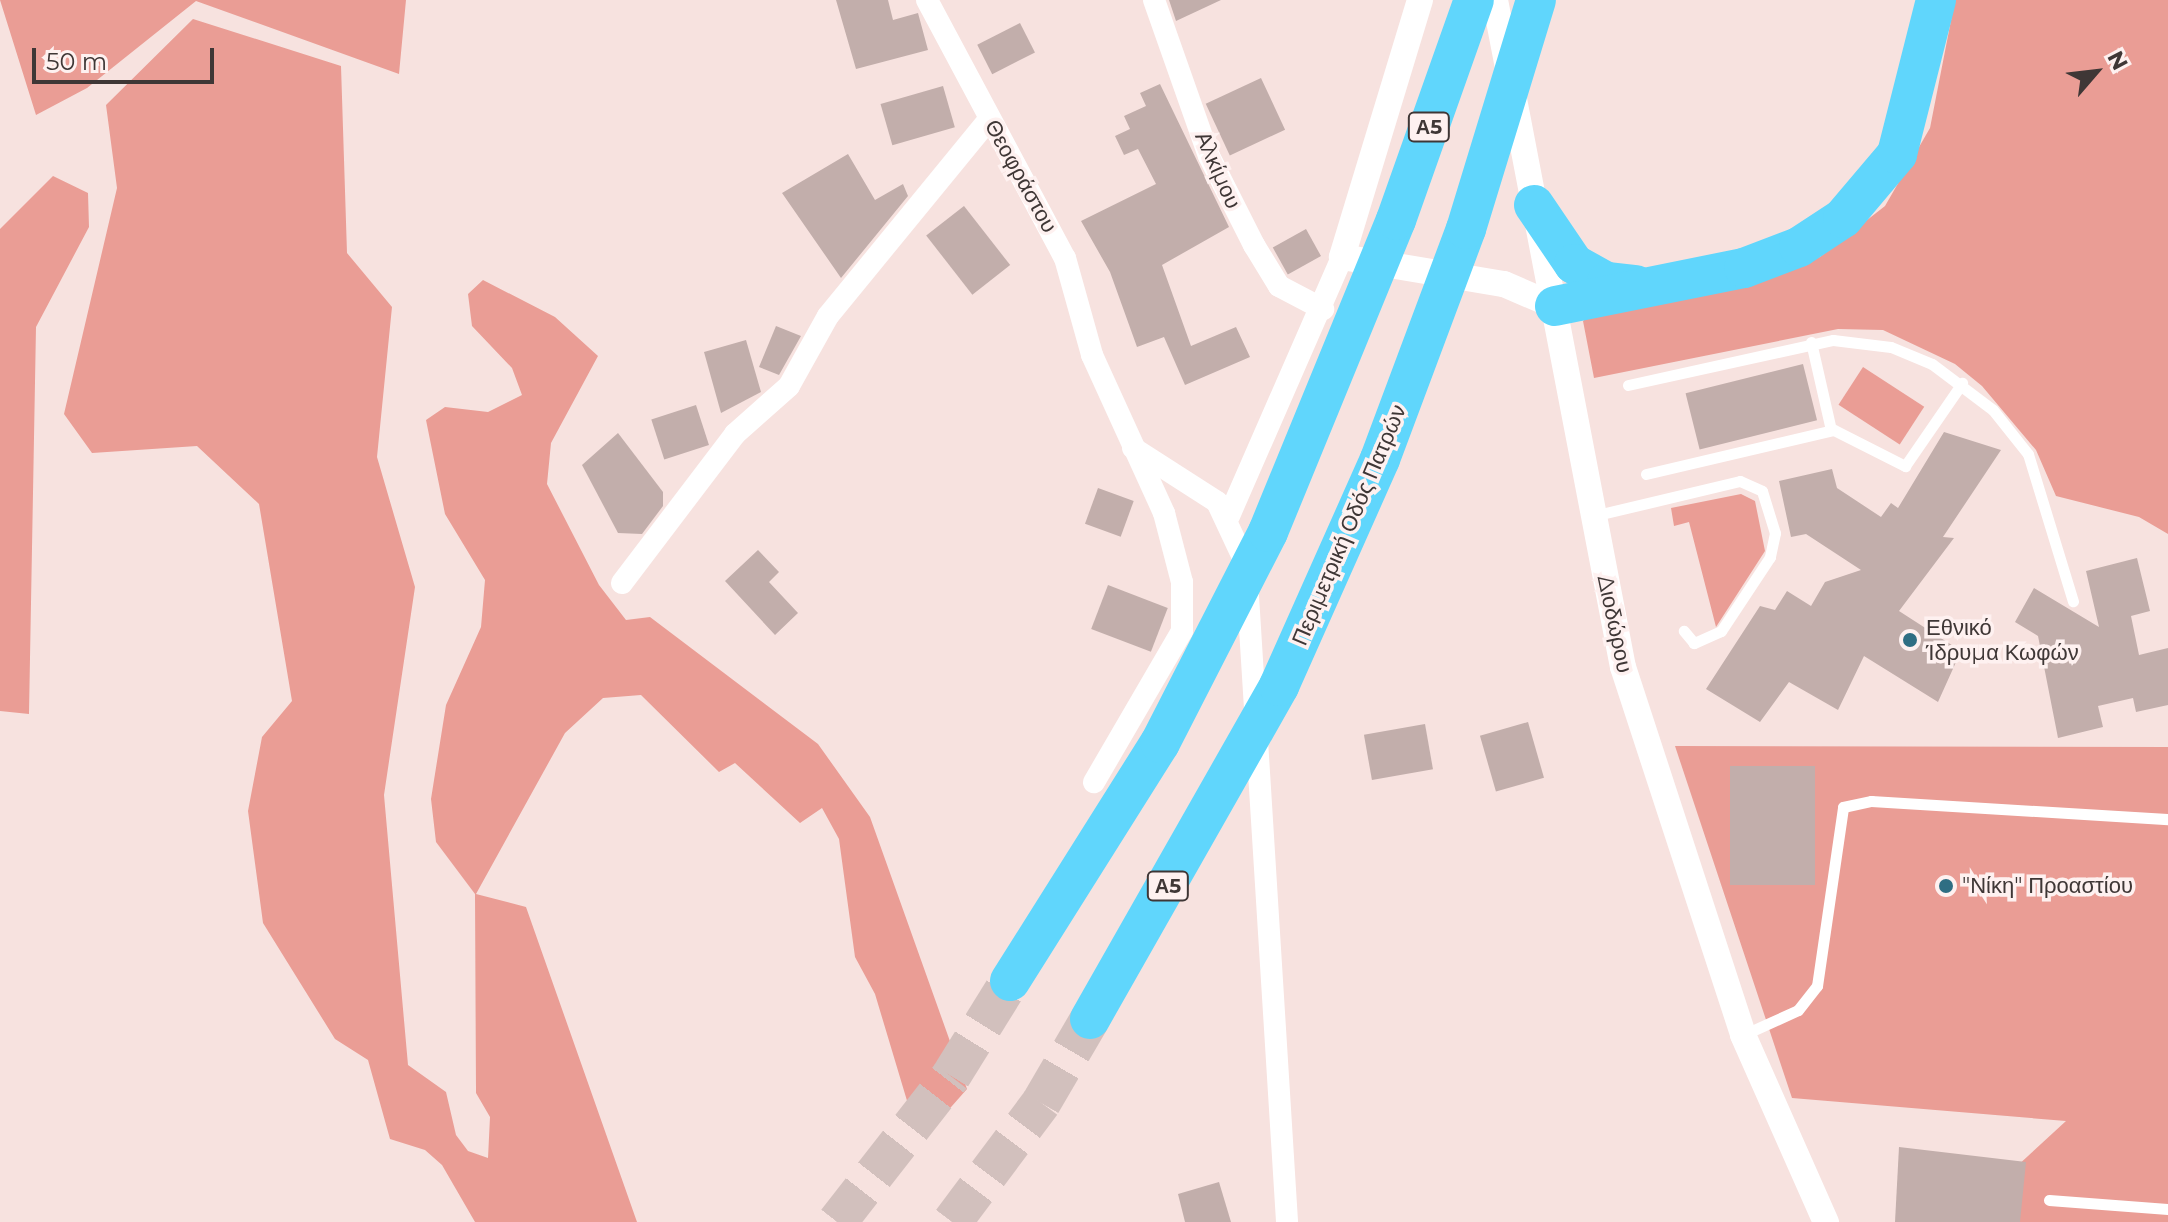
<!DOCTYPE html>
<html>
<head>
<meta charset="utf-8">
<style>
	body { margin:0 }
	#map { position:relative; width:2168px; height:1222px; overflow:hidden; background:#f7e2df; font-family:Montserrat,sans-serif }
	div>[style] { position:absolute }
	.green>* { inset:0; background:#ea9d95; transform-origin:0 0 }
	.building>* { inset:0; background:#c2aeab; transform-origin:0 0 }
	.motorway-tunnel>* { height:40px; margin-top:-20px; transform-origin:0; background:repeating-linear-gradient(90deg,#d2c0bd 0 40px,transparent 0 60px) }
	.service>* { height:11px; margin:-5.5px; padding:0 5.5px; transform-origin:5.5px; border-radius:5.5px; background:#fff }
	.minor>* { height:22px; margin:-11px; padding:0 11px; transform-origin:11px; border-radius:11px; background:#fff }
	.tertiary>* { height:26px; margin:-13px; padding:0 13px; transform-origin:13px; border-radius:13px; background:#fff }
	.motorway>* { height:40px; margin:-20px; padding:0 20px; transform-origin:20px; border-radius:20px; background:#60d6fc }
	.dots>* { width:22px; height:22px; translate:-50% -50%; box-sizing:border-box; border:4px solid #fef1f0; border-radius:50% }
	span { translate:-50% -50%; white-space:nowrap; text-align:center; line-height:1.15; -webkit-text-stroke:7px #fef1f0; paint-order:stroke }
	.shield-label span { padding:2px 6px; background:#fef1f0; border:2px solid; border-radius:6px; -webkit-text-stroke-width:0 }
	.shield-label { font-size:20px; color:#3f3736; font-weight:700 }
	.street-label { font-size:22px; color:#3f3736 }
	.poi-label { font-size:22px; color:#3f3736 }
	.left { translate:0 -50%; text-align:left }
	.north { position:absolute; left:2056px; top:32px; width:80px; height:80px; -webkit-text-stroke:6px #fef1f0; paint-order:stroke; rotate:62deg; font-size:22px; font-weight:700; line-height:32px; text-align:center; color:#3f3736 }
	.north::after { content:''; display:block; margin:auto; width:28px; height:36px; background:#3f3736; clip-path:polygon(50% 0,100% 100%,50% 72%,0 100%) }
	.scale { position:absolute; left:32px; top:48px; width:182px; height:36px; box-sizing:border-box; border:4px solid #3f3736; border-top:0; padding-left:10px; font-size:24px; line-height:28px; white-space:nowrap; color:#3f3736; -webkit-text-stroke:6px #fef1f0; paint-order:stroke }
</style>
</head>
<body>
<div id="map">
	<div class="green">
		<i style="clip-path:polygon(0 0,406px 0,399px 74px,196px 1px,87px 88px,36px 115px)"></i>
		<i style="clip-path:polygon(1955px 0,2168px 0,2168px 534px,2139px 517px,2056px 496px,2036px 450px,1982px 386px,1955px 364px,1883px 330px,1838px 329px,1594px 378px,1583px 321px,1589px 315px,1820px 257px,1885px 206px,1930px 128px)"></i>
		<i style="clip-path:polygon(193px 19px,341px 66px,347px 253px,392px 307px,377px 457px,415px 587px,384px 795px,408px 1065px,446px 1092px,456px 1135px,468px 1151px,488px 1158px,490px 1117px,476px 1093px,475px 894px,436px 842px,431px 799px,446px 705px,481px 627px,485px 580px,445px 514px,426px 420px,445px 407px,488px 412px,522px 395px,512px 368px,472px 326px,468px 294px,483px 280px,555px 317px,598px 356px,551px 443px,547px 484px,599px 585px,626px 620px,650px 617px,818px 744px,870px 817px,967px 1089px,929px 1132px,911px 1114px,875px 994px,855px 957px,839px 839px,822px 808px,800px 823px,735px 763px,719px 772px,641px 695px,603px 698px,565px 733px,476px 894px,526px 907px,637px 1222px,475px 1222px,442px 1165px,425px 1150px,390px 1139px,368px 1060px,335px 1039px,263px 923px,248px 811px,262px 737px,292px 701px,259px 504px,197px 446px,92px 453px,64px 414px,117px 188px,106px 105px)"></i>
		<i style="clip-path:polygon(53px 176px,88px 193px,89px 227px,36px 327px,29px 714px,0 711px,0 229px)"></i>
		<i style="left:1863px;top:367px;width:73px;height:45px;rotate:33deg"></i>
		<i style="clip-path:polygon(1741px 494px,1755px 501px,1765px 551px,1716px 627px,1689px 522px,1674px 526px,1671px 508px)"></i>
		<i style="clip-path:polygon(1675px 746px,2168px 747px,2168px 1222px,1956px 1222px,2066px 1121px,1792px 1098px)"></i>
	</div>
	<div class="building">
		<i style="clip-path:polygon(836px 0,888px 0,893px 20px,918px 13px,928px 50px,856px 69px)"></i>
		<i style="clip-path:polygon(1169px 0,1221px 0,1176px 21px)"></i>
		<i style="left:1020px;top:23px;width:33px;height:48px;rotate:63deg"></i>
		<i style="left:1261px;top:78px;width:57px;height:61px;rotate:65deg"></i>
		<i style="clip-path:polygon(1160px 84px,1229px 227px,1162px 265px,1191px 346px,1236px 327px,1250px 357px,1185px 385px,1164px 337px,1137px 347px,1110px 272px,1081px 221px,1156px 184px,1138px 149px,1124px 155px,1115px 136px,1130px 129px,1124px 116px,1146px 106px,1140px 93px)"></i>
		<i style="left:943px;top:86px;width:43px;height:65px;rotate:74deg"></i>
		<i style="clip-path:polygon(848px 154px,875px 200px,903px 184px,908px 196px,841px 278px,782px 193px)"></i>
		<i style="left:964px;top:206px;width:75px;height:48px;rotate:52deg"></i>
		<i style="left:1306px;top:229px;width:31px;height:38px;rotate:61deg"></i>
		<i style="clip-path:polygon(776px 326px,801px 336px,779px 375px,759px 367px)"></i>
		<i style="clip-path:polygon(746px 340px,761px 392px,721px 413px,704px 352px)"></i>
		<i style="left:1803px;top:364px;width:58px;height:121px;rotate:76deg"></i>
		<i style="left:696px;top:405px;width:42px;height:47px;rotate:72deg"></i>
		<i style="clip-path:polygon(1944px 432px,2001px 450px,1943px 537px,1954px 538px,1899px 611px,1961px 651px,1938px 702px,1864px 656px,1838px 710px,1789px 682px,1760px 722px,1706px 689px,1760px 606px,1775px 610px,1787px 591px,1811px 606px,1825px 582px,1861px 570px,1806px 534px,1791px 537px,1779px 481px,1832px 469px,1837px 488px,1881px 517px,1891px 503px,1898px 508px)"></i>
		<i style="clip-path:polygon(618px 433px,663px 492px,663px 506px,642px 534px,618px 533px,582px 465px)"></i>
		<i style="left:1098px;top:488px;width:38px;height:38px;rotate:20deg"></i>
		<i style="clip-path:polygon(758px 550px,779px 572px,769px 582px,798px 613px,775px 635px,725px 581px)"></i>
		<i style="clip-path:polygon(2137px 558px,2150px 611px,2131px 616px,2139px 655px,2168px 648px,2168px 705px,2136px 712px,2133px 698px,2098px 706px,2103px 727px,2058px 738px,2038px 636px,2015px 622px,2034px 588px,2099px 627px,2086px 571px)"></i>
		<i style="left:1108px;top:585px;width:64px;height:47px;rotate:21deg"></i>
		<i style="left:1528px;top:722px;width:58px;height:50px;rotate:74deg"></i>
		<i style="left:1425px;top:724px;width:46px;height:62px;rotate:80deg"></i>
		<i style="left:1730px;top:766px;width:85px;height:119px"></i>
		<i style="clip-path:polygon(1899px 1147px,2026px 1162px,2020px 1222px,1895px 1222px)"></i>
		<i style="clip-path:polygon(1219px 1182px,1231px 1222px,1185px 1222px,1178px 1194px)"></i>
	</div>
	<div class="motorway-tunnel">
		<i style="left:837px;top:1222px;width:185px;rotate:-52deg"></i>
		<i style="left:951px;top:1076px;width:112px;rotate:-58.2deg"></i>
		<i style="left:952px;top:1222px;width:149px;rotate:-53.2deg"></i>
		<i style="left:1041px;top:1103px;width:97px;rotate:-59.7deg"></i>
	</div>
	<div class="service">
		<i style="left:1811px;top:342px;width:90px;rotate:77.2deg"></i>
		<i style="left:1628px;top:385px;width:210px;rotate:-12.4deg"></i>
		<i style="left:1833px;top:340px;width:58px;rotate:6.9deg"></i>
		<i style="left:1891px;top:347px;width:44px;rotate:22.5deg"></i>
		<i style="left:1932px;top:364px;width:76px;rotate:37deg"></i>
		<i style="left:1993px;top:410px;width:56px;rotate:51.5deg"></i>
		<i style="left:2028px;top:454px;width:154px;rotate:73deg"></i>
		<i style="left:1646px;top:474px;width:193px;rotate:-13.2deg"></i>
		<i style="left:1834px;top:430px;width:80px;rotate:26.9deg"></i>
		<i style="left:1905px;top:466px;width:101px;rotate:-55.5deg"></i>
		<i style="left:1593px;top:516px;width:151px;rotate:-13.4deg"></i>
		<i style="left:1740px;top:481px;width:24px;rotate:24deg"></i>
		<i style="left:1762px;top:491px;width:44px;rotate:72.8deg"></i>
		<i style="left:1775px;top:533px;width:25px;rotate:102deg"></i>
		<i style="left:1770px;top:557px;width:89px;rotate:123.5deg"></i>
		<i style="left:1721px;top:631px;width:30px;rotate:156deg"></i>
		<i style="left:1694px;top:643px;width:16px;rotate:-130deg"></i>
		<i style="left:1743px;top:1035px;width:60px;rotate:-24.4deg"></i>
		<i style="left:1798px;top:1010px;width:31px;rotate:-52deg"></i>
		<i style="left:1817px;top:986px;width:181px;rotate:-81.7deg"></i>
		<i style="left:1843px;top:807px;width:29px;rotate:-12deg"></i>
		<i style="left:1871px;top:801px;width:298px;rotate:3.5deg"></i>
		<i style="left:2049px;top:1200px;width:119px;rotate:4.3deg"></i>
	</div>
	<div class="minor">
		<i style="left:927px;top:0;width:293px;rotate:61.9deg"></i>
		<i style="left:1065px;top:258px;width:101px;rotate:74.4deg"></i>
		<i style="left:1092px;top:355px;width:174px;rotate:65.5deg"></i>
		<i style="left:1164px;top:513px;width:71px;rotate:75.4deg"></i>
		<i style="left:1182px;top:582px;width:49px;rotate:90deg"></i>
		<i style="left:1182px;top:631px;width:175px;rotate:120.2deg"></i>
		<i style="left:1154px;top:0;width:165px;rotate:70.6deg"></i>
		<i style="left:1209px;top:156px;width:100px;rotate:63.2deg"></i>
		<i style="left:1254px;top:245px;width:48px;rotate:58.6deg"></i>
		<i style="left:1279px;top:286px;width:50px;rotate:27.6deg"></i>
		<i style="left:1133px;top:448px;width:100px;rotate:32.7deg"></i>
		<i style="left:1217px;top:502px;width:68px;rotate:64.9deg"></i>
		<i style="left:1246px;top:564px;width:659px;rotate:86.43deg"></i>
		<i style="left:1229px;top:516px;width:283px;rotate:-66.4deg"></i>
		<i style="left:622px;top:583px;width:187px;rotate:-52.8deg"></i>
		<i style="left:735px;top:434px;width:72px;rotate:-41.6deg"></i>
		<i style="left:789px;top:386px;width:80px;rotate:-60.9deg"></i>
		<i style="left:828px;top:316px;width:254px;rotate:-50.7deg"></i>
	</div>
	<div class="tertiary">
		<i style="left:1420px;top:0;width:269px;rotate:106.9deg"></i>
		<i style="left:1342px;top:257px;width:164px;rotate:9.5deg"></i>
		<i style="left:1504px;top:284px;width:56px;rotate:23.3deg"></i>
		<i style="left:1495px;top:0;width:679px;rotate:79.14deg"></i>
		<i style="left:1623px;top:667px;width:387px;rotate:71.9deg"></i>
		<i style="left:1743px;top:1035px;width:205px;rotate:66.1deg"></i>
	</div>
	<div class="motorway">
		<i style="left:1534px;top:205px;width:71px;rotate:55.9deg"></i>
		<i style="left:1574px;top:264px;width:38px;rotate:29deg"></i>
		<i style="left:1607px;top:282px;width:29px;rotate:6deg"></i>
		<i style="left:1555px;top:306px;width:193px;rotate:-11.4deg"></i>
		<i style="left:1744px;top:268px;width:59px;rotate:-20.9deg"></i>
		<i style="left:1799px;top:247px;width:53px;rotate:-33.4deg"></i>
		<i style="left:1843px;top:218px;width:84px;rotate:-49.8deg"></i>
		<i style="left:1897px;top:154px;width:159px;rotate:-75.8deg"></i>
		<i style="left:1010px;top:981px;width:281px;rotate:-57.8deg"></i>
		<i style="left:1160px;top:743px;width:237px;rotate:-62.9deg"></i>
		<i style="left:1268px;top:532px;width:337px;rotate:-67.7deg"></i>
		<i style="left:1396px;top:220px;width:233px;rotate:-70.5deg"></i>
		<i style="left:1090px;top:1019px;width:383px;rotate:-60.4deg"></i>
		<i style="left:1279px;top:686px;width:248px;rotate:-66deg"></i>
		<i style="left:1380px;top:459px;width:246px;rotate:-69.5deg"></i>
		<i style="left:1466px;top:229px;width:239px;rotate:-73deg"></i>
	</div>
	<div class="dots">
		<i style="left:1910px;top:640px;background:#2f6e83"></i>
		<i style="left:1946px;top:886px;background:#2f6e83"></i>
	</div>
	<div class="shield-label">
		<span style="left:1429px;top:127px">Α5</span>
		<span style="left:1168px;top:886px">Α5</span>
	</div>
	<div class="street-label">
		<span style="left:1218px;top:170px;rotate:66deg">Αλκίμου</span>
		<span style="left:1021px;top:176px;rotate:61deg">Θεοφράστου</span>
		<span style="left:1349px;top:525px;rotate:-67deg">Περιμετρική Οδός Πατρών</span>
		<span style="left:1615px;top:624px;rotate:78deg">Διοδώρου</span>
	</div>
	<div class="poi-label">
		<span class="left" style="left:1926px;top:640px">Εθνικό<br>Ίδρυμα Κωφών</span>
		<span class="left" style="left:1962px;top:886px">"Νίκη" Προαστίου</span>
	</div>
	<div class="north">N</div>
	<div class="scale">50 m</div>
</div>
</body>
</html>
